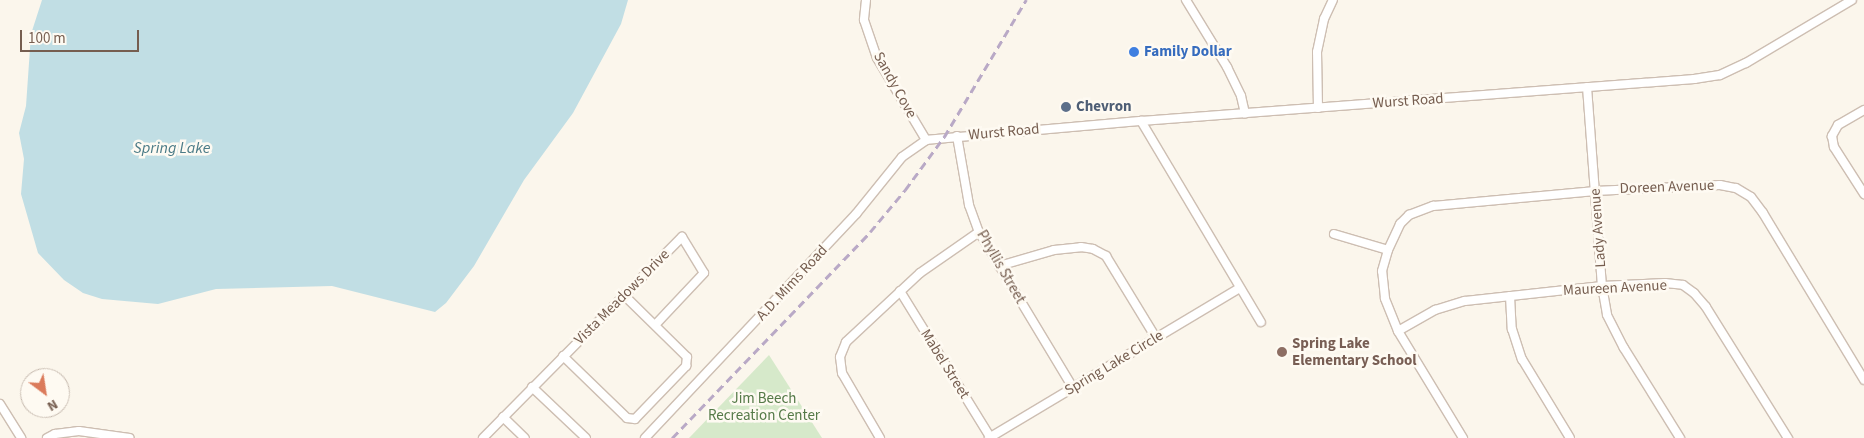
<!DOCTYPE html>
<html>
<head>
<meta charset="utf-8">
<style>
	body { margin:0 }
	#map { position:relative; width:1864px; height:438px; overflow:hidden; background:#fbf6ec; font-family:"Source Sans 3",sans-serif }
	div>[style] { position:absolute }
	.green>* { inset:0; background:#d6e9ca }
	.water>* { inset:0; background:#c1dee4 }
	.roads { filter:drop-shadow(1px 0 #cdbeb2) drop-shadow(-1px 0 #cdbeb2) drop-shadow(0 1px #cdbeb2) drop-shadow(0 -1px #cdbeb2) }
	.minor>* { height:8px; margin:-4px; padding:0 4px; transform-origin:4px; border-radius:4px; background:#fff }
	.rail>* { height:2.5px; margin-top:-1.25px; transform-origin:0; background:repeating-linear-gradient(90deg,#b9a9c6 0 8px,transparent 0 13px) }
	.dots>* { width:14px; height:14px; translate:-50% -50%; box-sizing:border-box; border:2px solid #fefaf2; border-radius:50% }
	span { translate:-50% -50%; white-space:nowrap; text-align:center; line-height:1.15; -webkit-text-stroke:5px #fefaf2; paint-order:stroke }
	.shop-label { font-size:15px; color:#366cbe; font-weight:700 }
	.left { translate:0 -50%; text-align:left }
	.street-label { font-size:15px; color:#765e50 }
	.service-label { font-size:15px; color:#4e5e75; font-weight:700 }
	.education-label { font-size:15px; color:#785e54; font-weight:700 }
	.park-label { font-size:15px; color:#557a48 }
	.water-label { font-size:16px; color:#4b7b87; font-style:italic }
	.north { position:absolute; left:20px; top:368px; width:50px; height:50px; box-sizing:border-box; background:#fefaf2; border:1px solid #c8bcb1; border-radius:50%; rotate:149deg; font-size:14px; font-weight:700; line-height:20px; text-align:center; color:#765e50 }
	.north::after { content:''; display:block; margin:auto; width:18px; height:22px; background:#db7b5b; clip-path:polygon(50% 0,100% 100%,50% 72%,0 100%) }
	.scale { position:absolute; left:20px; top:30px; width:119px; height:22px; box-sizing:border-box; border:2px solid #765e50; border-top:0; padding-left:6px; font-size:15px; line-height:18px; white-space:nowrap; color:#765e50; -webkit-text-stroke:4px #fefaf2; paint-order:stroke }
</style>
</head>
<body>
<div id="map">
	<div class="green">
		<i style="clip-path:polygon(769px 355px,822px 438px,689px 438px)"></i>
	</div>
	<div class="water">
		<i style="clip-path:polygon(42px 0,628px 0,621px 24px,573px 113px,524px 180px,474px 266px,446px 303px,435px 312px,332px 286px,216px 289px,158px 304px,102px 299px,83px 293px,64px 280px,38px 253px,21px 194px,24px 159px,19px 133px,26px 106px,31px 34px)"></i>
	</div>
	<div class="roads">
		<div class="minor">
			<i style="left:866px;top:0;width:20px;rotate:96deg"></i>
			<i style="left:864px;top:20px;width:40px;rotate:71.1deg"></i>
			<i style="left:877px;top:58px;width:96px;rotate:59.1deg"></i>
			<i style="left:1186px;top:0;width:79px;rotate:58.5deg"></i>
			<i style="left:1227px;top:67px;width:32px;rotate:64deg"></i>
			<i style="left:1241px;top:96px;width:18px;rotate:77deg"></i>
			<i style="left:1587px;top:87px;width:200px;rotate:85.7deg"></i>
			<i style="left:1602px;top:286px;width:29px;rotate:80deg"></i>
			<i style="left:1607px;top:315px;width:37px;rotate:63deg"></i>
			<i style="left:1624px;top:348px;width:106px;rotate:58.1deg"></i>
			<i style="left:1318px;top:108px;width:56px;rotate:-91deg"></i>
			<i style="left:1317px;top:52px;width:34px;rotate:-78deg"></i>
			<i style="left:1324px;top:19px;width:21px;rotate:-65deg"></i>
			<i style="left:1864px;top:110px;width:30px;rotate:150deg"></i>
			<i style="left:1838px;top:125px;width:13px;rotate:119deg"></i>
			<i style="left:1832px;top:136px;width:11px;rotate:80deg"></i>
			<i style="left:1834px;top:147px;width:56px;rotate:57.4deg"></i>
			<i style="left:1141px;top:121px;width:234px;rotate:59.2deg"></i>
			<i style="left:957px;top:136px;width:70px;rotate:80.1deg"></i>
			<i style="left:969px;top:205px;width:29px;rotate:70deg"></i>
			<i style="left:979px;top:232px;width:182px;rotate:58.9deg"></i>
			<i style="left:1334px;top:234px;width:56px;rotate:16.5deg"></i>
			<i style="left:999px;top:266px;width:57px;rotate:-16.2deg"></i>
			<i style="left:1054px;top:250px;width:27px;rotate:-6deg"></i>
			<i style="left:1081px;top:247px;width:12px;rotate:9deg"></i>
			<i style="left:1093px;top:249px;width:15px;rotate:28deg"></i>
			<i style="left:1106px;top:256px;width:96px;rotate:58.6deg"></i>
			<i style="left:900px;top:291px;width:172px;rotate:58.3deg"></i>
			<i style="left:1510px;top:296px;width:33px;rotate:87deg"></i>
			<i style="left:1512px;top:329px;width:32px;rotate:72deg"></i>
			<i style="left:1522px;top:359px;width:92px;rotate:58.7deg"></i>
			<i style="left:1398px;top:331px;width:43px;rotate:-29.6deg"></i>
			<i style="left:1435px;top:310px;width:31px;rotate:-17deg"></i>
			<i style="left:1465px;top:301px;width:138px;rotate:-6.2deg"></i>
			<i style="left:1602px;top:286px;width:63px;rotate:-2.7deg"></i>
			<i style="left:1665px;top:283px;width:18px;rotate:6deg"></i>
			<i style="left:1683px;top:285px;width:14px;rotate:36deg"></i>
			<i style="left:1694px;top:293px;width:18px;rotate:49deg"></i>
			<i style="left:1706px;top:307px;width:155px;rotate:58deg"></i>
			<i style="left:563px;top:356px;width:89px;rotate:44.1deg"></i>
			<i style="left:627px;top:418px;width:8px;rotate:7deg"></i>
			<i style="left:635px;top:419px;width:74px;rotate:-46.1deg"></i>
			<i style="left:686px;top:366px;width:9px;rotate:-84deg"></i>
			<i style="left:687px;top:357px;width:88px;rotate:-135.5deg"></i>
			<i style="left:532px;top:387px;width:74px;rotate:43.4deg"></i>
			<i style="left:0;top:404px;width:40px;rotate:58deg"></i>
			<i style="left:503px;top:417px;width:30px;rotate:44deg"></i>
			<i style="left:47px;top:438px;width:9px;rotate:-27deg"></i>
			<i style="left:55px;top:434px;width:24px;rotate:-7deg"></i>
			<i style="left:79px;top:431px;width:51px;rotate:7.8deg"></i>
			<i style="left:483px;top:438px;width:283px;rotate:-45.3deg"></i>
			<i style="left:682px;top:237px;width:42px;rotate:58.6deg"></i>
			<i style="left:704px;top:273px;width:71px;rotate:133.3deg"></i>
			<i style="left:645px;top:438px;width:308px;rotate:-46.7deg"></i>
			<i style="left:856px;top:214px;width:73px;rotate:-51.1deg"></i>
			<i style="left:902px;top:157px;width:29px;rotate:-35deg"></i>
			<i style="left:926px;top:140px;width:216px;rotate:-5.1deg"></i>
			<i style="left:1141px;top:121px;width:555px;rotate:-4.34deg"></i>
			<i style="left:1694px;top:79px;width:26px;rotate:-9deg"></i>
			<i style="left:1720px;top:75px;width:29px;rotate:-25deg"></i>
			<i style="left:1746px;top:63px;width:123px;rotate:-30.7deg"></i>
			<i style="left:880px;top:438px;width:75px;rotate:-120.3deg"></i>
			<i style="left:842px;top:373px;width:16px;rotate:-97deg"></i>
			<i style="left:840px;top:357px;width:16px;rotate:-68deg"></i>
			<i style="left:846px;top:342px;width:101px;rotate:-43deg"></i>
			<i style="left:920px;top:273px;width:72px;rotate:-34.8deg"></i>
			<i style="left:989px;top:438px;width:292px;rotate:-30.9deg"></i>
			<i style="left:1463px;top:438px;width:125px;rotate:-121.3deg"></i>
			<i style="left:1398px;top:331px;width:35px;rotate:-112deg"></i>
			<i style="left:1385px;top:298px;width:27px;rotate:-96deg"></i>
			<i style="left:1382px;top:271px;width:22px;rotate:-74deg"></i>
			<i style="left:1388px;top:250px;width:29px;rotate:-65deg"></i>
			<i style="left:1400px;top:224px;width:13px;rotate:-45deg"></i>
			<i style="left:1409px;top:215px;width:26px;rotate:-21deg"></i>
			<i style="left:1433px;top:206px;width:163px;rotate:-5.3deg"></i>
			<i style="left:1595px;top:191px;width:125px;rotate:-2.7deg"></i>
			<i style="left:1720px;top:185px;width:16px;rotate:11deg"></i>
			<i style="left:1736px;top:188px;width:17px;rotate:31deg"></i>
			<i style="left:1751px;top:197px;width:20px;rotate:53deg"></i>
			<i style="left:1763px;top:213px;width:195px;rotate:58.8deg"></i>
		</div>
	</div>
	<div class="rail">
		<i style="left:672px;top:438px;width:286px;rotate:-46.1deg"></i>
		<i style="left:870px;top:232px;width:55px;rotate:-50.2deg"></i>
		<i style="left:905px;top:190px;width:66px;rotate:-53.7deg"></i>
		<i style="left:944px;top:137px;width:160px;rotate:-59.1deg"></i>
	</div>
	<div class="dots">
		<i style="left:1134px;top:52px;background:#3f7fe0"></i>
		<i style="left:1066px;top:107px;background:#5c6f8a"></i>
		<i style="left:1282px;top:352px;background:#8d6e63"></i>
	</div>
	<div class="shop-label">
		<span class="left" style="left:1144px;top:52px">Family Dollar</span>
	</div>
	<div class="street-label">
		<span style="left:895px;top:85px;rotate:61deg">Sandy Cove</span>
		<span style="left:1408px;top:101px;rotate:-4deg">Wurst Road</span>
		<span style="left:1004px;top:132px;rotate:-5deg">Wurst Road</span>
		<span style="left:1667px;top:187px;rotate:-2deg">Doreen Avenue</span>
		<span style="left:1598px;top:228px;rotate:-94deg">Lady Avenue</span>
		<span style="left:1001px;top:267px;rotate:60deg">Phyllis Street</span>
		<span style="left:792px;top:283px;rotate:-47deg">A.D. Mims Road</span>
		<span style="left:1615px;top:288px;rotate:-3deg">Maureen Avenue</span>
		<span style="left:622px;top:297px;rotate:-45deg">Vista Meadows Drive</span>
		<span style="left:1114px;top:363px;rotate:-31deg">Spring Lake Circle</span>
		<span style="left:945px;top:364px;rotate:58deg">Mabel Street</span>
	</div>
	<div class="service-label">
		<span class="left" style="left:1076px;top:107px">Chevron</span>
	</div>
	<div class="education-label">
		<span class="left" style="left:1292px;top:352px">Spring Lake<br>Elementary School</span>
	</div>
	<div class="park-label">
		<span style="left:764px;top:407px">Jim Beech<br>Recreation Center</span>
	</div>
	<div class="water-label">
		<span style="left:172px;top:148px">Spring Lake</span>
	</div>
	<div class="north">N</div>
	<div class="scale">100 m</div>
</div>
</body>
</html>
